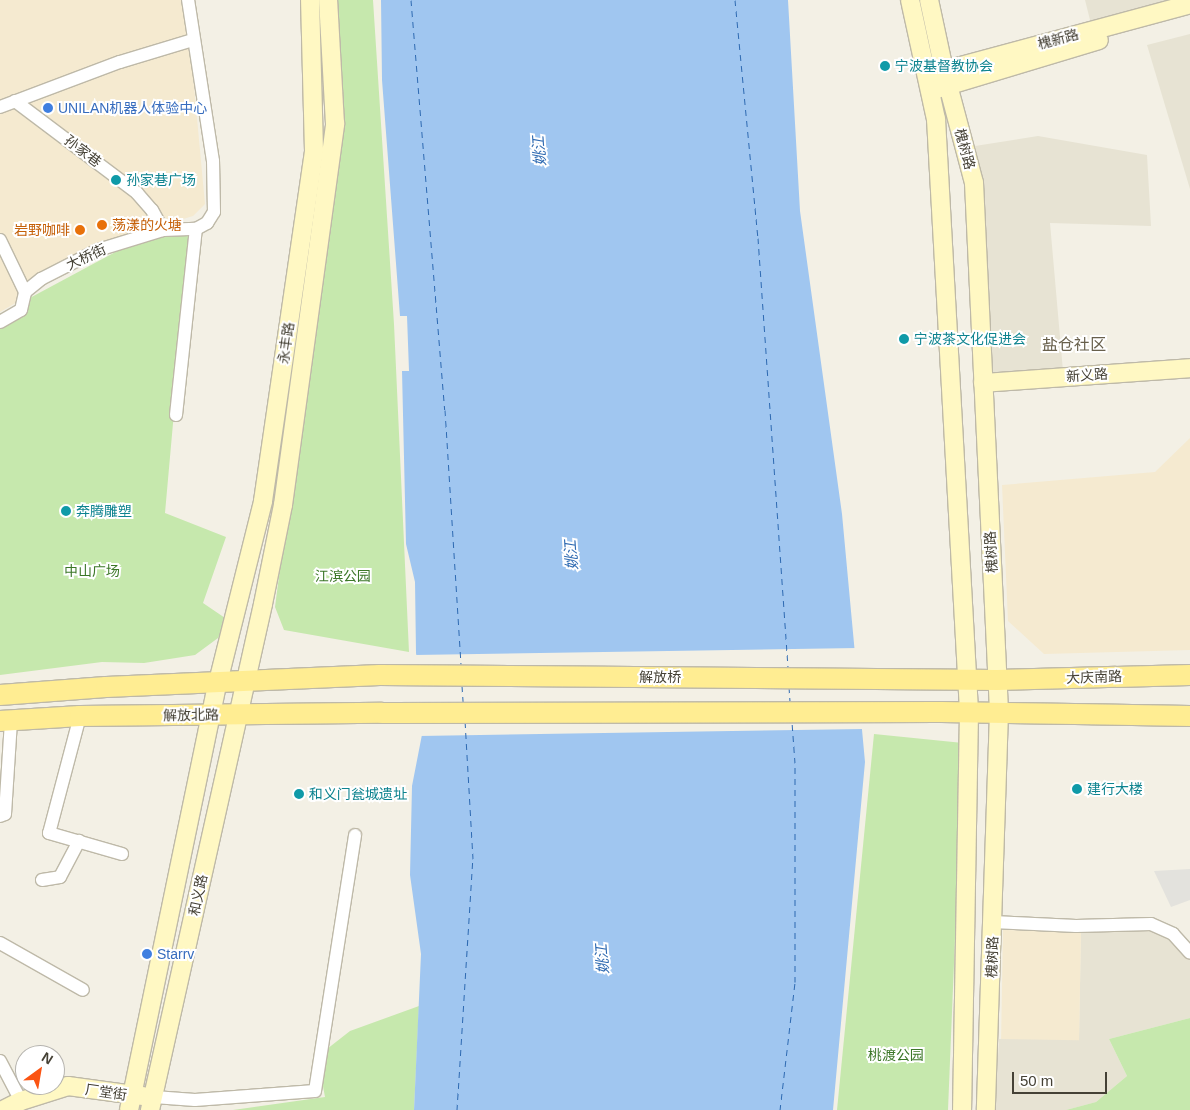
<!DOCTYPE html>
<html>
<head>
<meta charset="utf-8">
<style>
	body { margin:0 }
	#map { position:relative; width:1190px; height:1110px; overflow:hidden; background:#f3f0e5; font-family:Arial,"Noto Sans SC",sans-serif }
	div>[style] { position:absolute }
	.residential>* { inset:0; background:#e7e3d3 }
	.commercial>* { inset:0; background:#f5ead0; transform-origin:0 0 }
	.green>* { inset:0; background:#c6e8ad }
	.parking>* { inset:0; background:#e3e2dd }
	.water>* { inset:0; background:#a0c6f0 }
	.pier>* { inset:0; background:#f3f0e5 }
	.ferry>* { height:1px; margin-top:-0.5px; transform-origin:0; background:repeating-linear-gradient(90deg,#2d69b1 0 6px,transparent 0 11px) }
	.roads { filter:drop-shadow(1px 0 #beb9a8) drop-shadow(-1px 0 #beb9a8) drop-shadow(0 1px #beb9a8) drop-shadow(0 -1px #beb9a8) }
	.street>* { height:12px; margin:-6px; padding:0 6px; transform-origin:6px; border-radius:6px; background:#fff }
	.secondary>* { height:18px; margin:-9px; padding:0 9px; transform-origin:9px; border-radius:9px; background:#fff8c3 }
	.primary>* { height:20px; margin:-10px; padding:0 10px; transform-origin:10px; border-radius:10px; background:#ffed92 }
	.dots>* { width:14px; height:14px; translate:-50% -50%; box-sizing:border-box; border:2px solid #fff; border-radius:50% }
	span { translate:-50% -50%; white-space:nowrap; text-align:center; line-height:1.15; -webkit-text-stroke:4px #fff; paint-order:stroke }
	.street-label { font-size:14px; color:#454135 }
	.culture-label { font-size:14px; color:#0d838f }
	.left { translate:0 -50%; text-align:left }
	.shop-label { font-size:14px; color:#366cbe }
	.food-label { font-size:14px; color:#c56008 }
	.right { translate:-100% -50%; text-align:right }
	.park-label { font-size:14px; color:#3c7728 }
	.water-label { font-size:15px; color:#2d69b1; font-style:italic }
	.quarter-label { font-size:16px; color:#68604c }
	.north { position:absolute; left:15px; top:1045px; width:50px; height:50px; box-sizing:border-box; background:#fff; border:1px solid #b5b3ae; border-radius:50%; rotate:32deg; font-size:14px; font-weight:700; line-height:20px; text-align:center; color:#454135 }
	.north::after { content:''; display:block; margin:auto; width:18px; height:22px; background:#fb5413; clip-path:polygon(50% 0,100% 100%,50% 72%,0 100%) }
	.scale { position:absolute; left:1012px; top:1072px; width:95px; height:22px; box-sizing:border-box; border:2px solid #454135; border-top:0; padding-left:6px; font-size:15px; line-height:18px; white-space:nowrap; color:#454135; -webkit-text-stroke:4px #fff; paint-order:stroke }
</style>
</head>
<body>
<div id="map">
	<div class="residential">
		<i style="clip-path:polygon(1085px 0,1179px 0,1091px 24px)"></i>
		<i style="clip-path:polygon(1190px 34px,1190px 189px,1147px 45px)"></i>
		<i style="clip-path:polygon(1038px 136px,1147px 155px,1151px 226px,1050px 223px,1063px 371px,989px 376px,975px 146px)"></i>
		<i style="clip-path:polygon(1146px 930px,1170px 936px,1190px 958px,1190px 1018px,1109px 1039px,1127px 1076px,1096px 1102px,1066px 1110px,995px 1110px,999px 1039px,1079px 1037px,1081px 931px)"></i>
	</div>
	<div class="commercial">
		<i style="clip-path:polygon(0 0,186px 0,205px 204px,193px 216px,108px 242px,54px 267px,19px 301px,0 312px)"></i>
		<i style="clip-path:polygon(1190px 438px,1190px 650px,1044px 654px,1008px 621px,1002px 485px,1155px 472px)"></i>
		<i style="left:1003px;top:930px;width:78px;height:109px;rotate:1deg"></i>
	</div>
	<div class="green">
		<i style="clip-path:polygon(329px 0,373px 0,394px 324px,409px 652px,284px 630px,275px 607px,335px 144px)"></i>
		<i style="clip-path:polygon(190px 233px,165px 513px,226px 537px,203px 603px,228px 620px,218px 638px,195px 655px,144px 663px,102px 662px,0 675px,0 314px,134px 242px)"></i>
		<i style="clip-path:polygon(874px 734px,963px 743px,948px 1110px,837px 1110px)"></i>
		<i style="clip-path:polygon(419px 1006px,414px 1110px,233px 1110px,325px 1097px,320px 1070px,327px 1049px,350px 1031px)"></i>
		<i style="clip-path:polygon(1190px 1018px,1190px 1110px,1066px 1110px,1096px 1102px,1127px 1076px,1109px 1039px)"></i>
	</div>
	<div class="parking">
		<i style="clip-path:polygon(1190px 869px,1190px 900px,1171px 907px,1154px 871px)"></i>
	</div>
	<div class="water">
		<i style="clip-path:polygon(381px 0,788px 0,800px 211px,842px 514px,865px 762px,833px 1110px,414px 1110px,421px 954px,410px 875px,412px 786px,426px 714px,416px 653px,415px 582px,406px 544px,402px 371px,409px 371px,407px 316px,400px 316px,382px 80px)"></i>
	</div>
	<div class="pier">
		<i style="clip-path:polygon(857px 648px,864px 729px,419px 736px,424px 714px,414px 655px)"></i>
	</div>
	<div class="ferry">
		<i style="left:411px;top:0;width:411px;rotate:85.3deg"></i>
		<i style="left:445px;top:410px;width:257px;rotate:86.4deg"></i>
		<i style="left:735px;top:0;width:239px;rotate:84.5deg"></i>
		<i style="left:758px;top:238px;width:431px;rotate:86deg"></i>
		<i style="left:462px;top:686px;width:16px;rotate:86deg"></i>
		<i style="left:789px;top:687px;width:16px;rotate:86deg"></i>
		<i style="left:457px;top:1110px;width:252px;rotate:-86.4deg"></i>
		<i style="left:473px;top:859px;width:138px;rotate:-93.3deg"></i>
		<i style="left:780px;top:1110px;width:129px;rotate:-83.3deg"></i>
		<i style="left:795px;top:982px;width:219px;rotate:-90deg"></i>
		<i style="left:795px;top:763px;width:41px;rotate:-94.2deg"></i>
	</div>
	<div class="roads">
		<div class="street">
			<i style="left:15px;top:101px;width:153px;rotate:37deg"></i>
			<i style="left:137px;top:193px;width:23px;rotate:49deg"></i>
			<i style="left:152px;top:210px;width:23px;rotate:61deg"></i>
			<i style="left:0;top:107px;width:128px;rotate:-20.6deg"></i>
			<i style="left:120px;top:62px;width:76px;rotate:-16.8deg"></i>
			<i style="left:0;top:240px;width:58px;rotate:64.3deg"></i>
			<i style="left:0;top:322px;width:24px;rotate:-30deg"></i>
			<i style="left:21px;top:310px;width:18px;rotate:-77deg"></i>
			<i style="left:25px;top:292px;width:21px;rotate:-39deg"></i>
			<i style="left:41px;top:279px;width:64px;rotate:-27deg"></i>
			<i style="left:98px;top:250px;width:68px;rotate:-17.1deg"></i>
			<i style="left:163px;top:230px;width:33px;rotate:-2deg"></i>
			<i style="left:176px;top:415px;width:187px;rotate:-83.9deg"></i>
			<i style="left:196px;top:229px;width:13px;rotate:-29deg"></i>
			<i style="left:207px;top:223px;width:13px;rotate:-58deg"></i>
			<i style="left:214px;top:212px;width:51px;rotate:-91.1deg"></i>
			<i style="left:213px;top:161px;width:163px;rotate:-98.8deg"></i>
			<i style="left:80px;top:716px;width:121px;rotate:104.8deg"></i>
			<i style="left:49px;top:833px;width:76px;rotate:16deg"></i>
			<i style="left:0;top:816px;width:5px;rotate:-22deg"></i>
			<i style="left:5px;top:814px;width:94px;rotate:-86.3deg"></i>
			<i style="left:42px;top:880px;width:18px;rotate:-9deg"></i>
			<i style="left:60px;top:877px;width:41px;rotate:-62.2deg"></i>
			<i style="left:993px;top:922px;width:83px;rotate:2.8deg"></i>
			<i style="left:1076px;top:926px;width:75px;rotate:-1.5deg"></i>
			<i style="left:1151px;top:924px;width:24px;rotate:24deg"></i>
			<i style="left:1173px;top:934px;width:25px;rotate:48deg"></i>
			<i style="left:0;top:943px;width:95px;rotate:29.5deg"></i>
			<i style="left:0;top:1061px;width:45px;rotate:62.3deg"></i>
			<i style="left:154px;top:1097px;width:41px;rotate:4.2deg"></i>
			<i style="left:195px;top:1100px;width:120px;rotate:-4.3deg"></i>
			<i style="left:315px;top:1091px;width:259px;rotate:-81.1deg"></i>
		</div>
		<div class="secondary">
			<i style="left:910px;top:0;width:122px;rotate:77.7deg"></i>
			<i style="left:936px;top:119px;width:594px;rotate:86.81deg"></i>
			<i style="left:969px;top:712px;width:398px;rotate:91deg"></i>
			<i style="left:929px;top:0;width:72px;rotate:77.9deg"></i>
			<i style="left:944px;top:70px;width:117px;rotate:75.1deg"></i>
			<i style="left:974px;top:183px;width:530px;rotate:87.29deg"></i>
			<i style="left:999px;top:712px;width:398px;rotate:91.9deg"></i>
			<i style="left:935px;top:73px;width:264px;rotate:-15.1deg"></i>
			<i style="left:937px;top:89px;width:169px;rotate:-16.8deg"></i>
			<i style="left:983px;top:383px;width:208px;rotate:-4.1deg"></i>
			<i style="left:3px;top:1110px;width:20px;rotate:-27deg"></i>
			<i style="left:21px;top:1101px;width:49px;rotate:-17.7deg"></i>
			<i style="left:68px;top:1086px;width:76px;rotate:7.6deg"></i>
			<i style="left:129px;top:1110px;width:437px;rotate:-78.3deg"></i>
			<i style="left:218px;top:682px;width:187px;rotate:-76deg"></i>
			<i style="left:263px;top:501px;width:354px;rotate:-81.7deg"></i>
			<i style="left:314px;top:151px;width:151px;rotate:-91.5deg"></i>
			<i style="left:150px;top:1110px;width:518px;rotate:-77.41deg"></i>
			<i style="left:263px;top:604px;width:101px;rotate:-78.6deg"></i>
			<i style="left:283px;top:505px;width:385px;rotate:-82.2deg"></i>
			<i style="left:335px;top:124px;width:124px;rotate:-93.2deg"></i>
		</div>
		<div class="primary">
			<i style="left:0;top:695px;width:106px;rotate:-4.3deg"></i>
			<i style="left:106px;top:687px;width:274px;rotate:-2.5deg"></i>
			<i style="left:380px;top:675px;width:617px;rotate:0.46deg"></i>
			<i style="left:997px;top:680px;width:193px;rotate:-1.5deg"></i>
			<i style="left:0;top:721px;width:80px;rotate:-3.6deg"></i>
			<i style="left:80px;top:716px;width:302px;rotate:-0.6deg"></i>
			<i style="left:382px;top:713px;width:559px;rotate:-0.1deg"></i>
			<i style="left:941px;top:712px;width:249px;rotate:0.9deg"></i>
		</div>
	</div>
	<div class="dots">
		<i style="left:885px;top:66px;background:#0f9aa8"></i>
		<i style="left:48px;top:108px;background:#3f7fe0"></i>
		<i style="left:116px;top:180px;background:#0f9aa8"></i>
		<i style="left:102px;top:225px;background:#e8710a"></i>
		<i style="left:80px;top:230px;background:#e8710a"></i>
		<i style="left:904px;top:339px;background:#0f9aa8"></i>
		<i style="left:66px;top:511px;background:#0f9aa8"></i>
		<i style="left:1077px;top:789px;background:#0f9aa8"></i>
		<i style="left:299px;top:794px;background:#0f9aa8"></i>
		<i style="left:147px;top:954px;background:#3f7fe0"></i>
	</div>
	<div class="street-label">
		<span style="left:1058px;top:39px;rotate:-15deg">槐新路</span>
		<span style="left:965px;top:149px;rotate:75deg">槐树路</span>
		<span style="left:83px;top:151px;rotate:37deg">孙家巷</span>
		<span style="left:86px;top:257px;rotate:-25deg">大桥街</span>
		<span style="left:286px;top:343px;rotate:-82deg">永丰路</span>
		<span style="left:1087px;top:375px;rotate:-4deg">新义路</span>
		<span style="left:991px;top:552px;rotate:-93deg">槐树路</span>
		<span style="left:660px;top:677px">解放桥</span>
		<span style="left:1094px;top:677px;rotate:-2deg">大庆南路</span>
		<span style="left:191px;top:715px;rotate:-1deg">解放北路</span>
		<span style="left:198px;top:895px;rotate:-78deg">和义路</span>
		<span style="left:992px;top:957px;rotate:-88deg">槐树路</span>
		<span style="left:106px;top:1092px;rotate:8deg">厂堂街</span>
	</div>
	<div class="culture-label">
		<span class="left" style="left:895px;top:66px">宁波基督教协会</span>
		<span class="left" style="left:126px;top:180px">孙家巷广场</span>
		<span class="left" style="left:914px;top:339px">宁波茶文化促进会</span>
		<span class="left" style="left:76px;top:511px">奔腾雕塑</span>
		<span class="left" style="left:1087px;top:789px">建行大楼</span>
		<span class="left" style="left:309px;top:794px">和义门瓮城遗址</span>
	</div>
	<div class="shop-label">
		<span class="left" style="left:58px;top:108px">UNILAN机器人体验中心</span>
		<span class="left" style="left:157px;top:954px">Starrv</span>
	</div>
	<div class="food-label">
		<span class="left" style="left:112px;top:225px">荡漾的火塘</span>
		<span class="right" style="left:70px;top:230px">岩野咖啡</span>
	</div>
	<div class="park-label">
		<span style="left:92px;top:571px">中山广场</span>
		<span style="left:343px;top:576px">江滨公园</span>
		<span style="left:896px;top:1055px">桃渡公园</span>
	</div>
	<div class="water-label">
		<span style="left:539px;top:151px;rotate:-94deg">姚江</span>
		<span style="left:571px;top:555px;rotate:-94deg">姚江</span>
		<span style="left:602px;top:959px;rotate:-94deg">姚江</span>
	</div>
	<div class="quarter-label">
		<span style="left:1074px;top:345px">盐仓社区</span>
	</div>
	<div class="north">N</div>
	<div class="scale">50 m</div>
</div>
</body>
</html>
